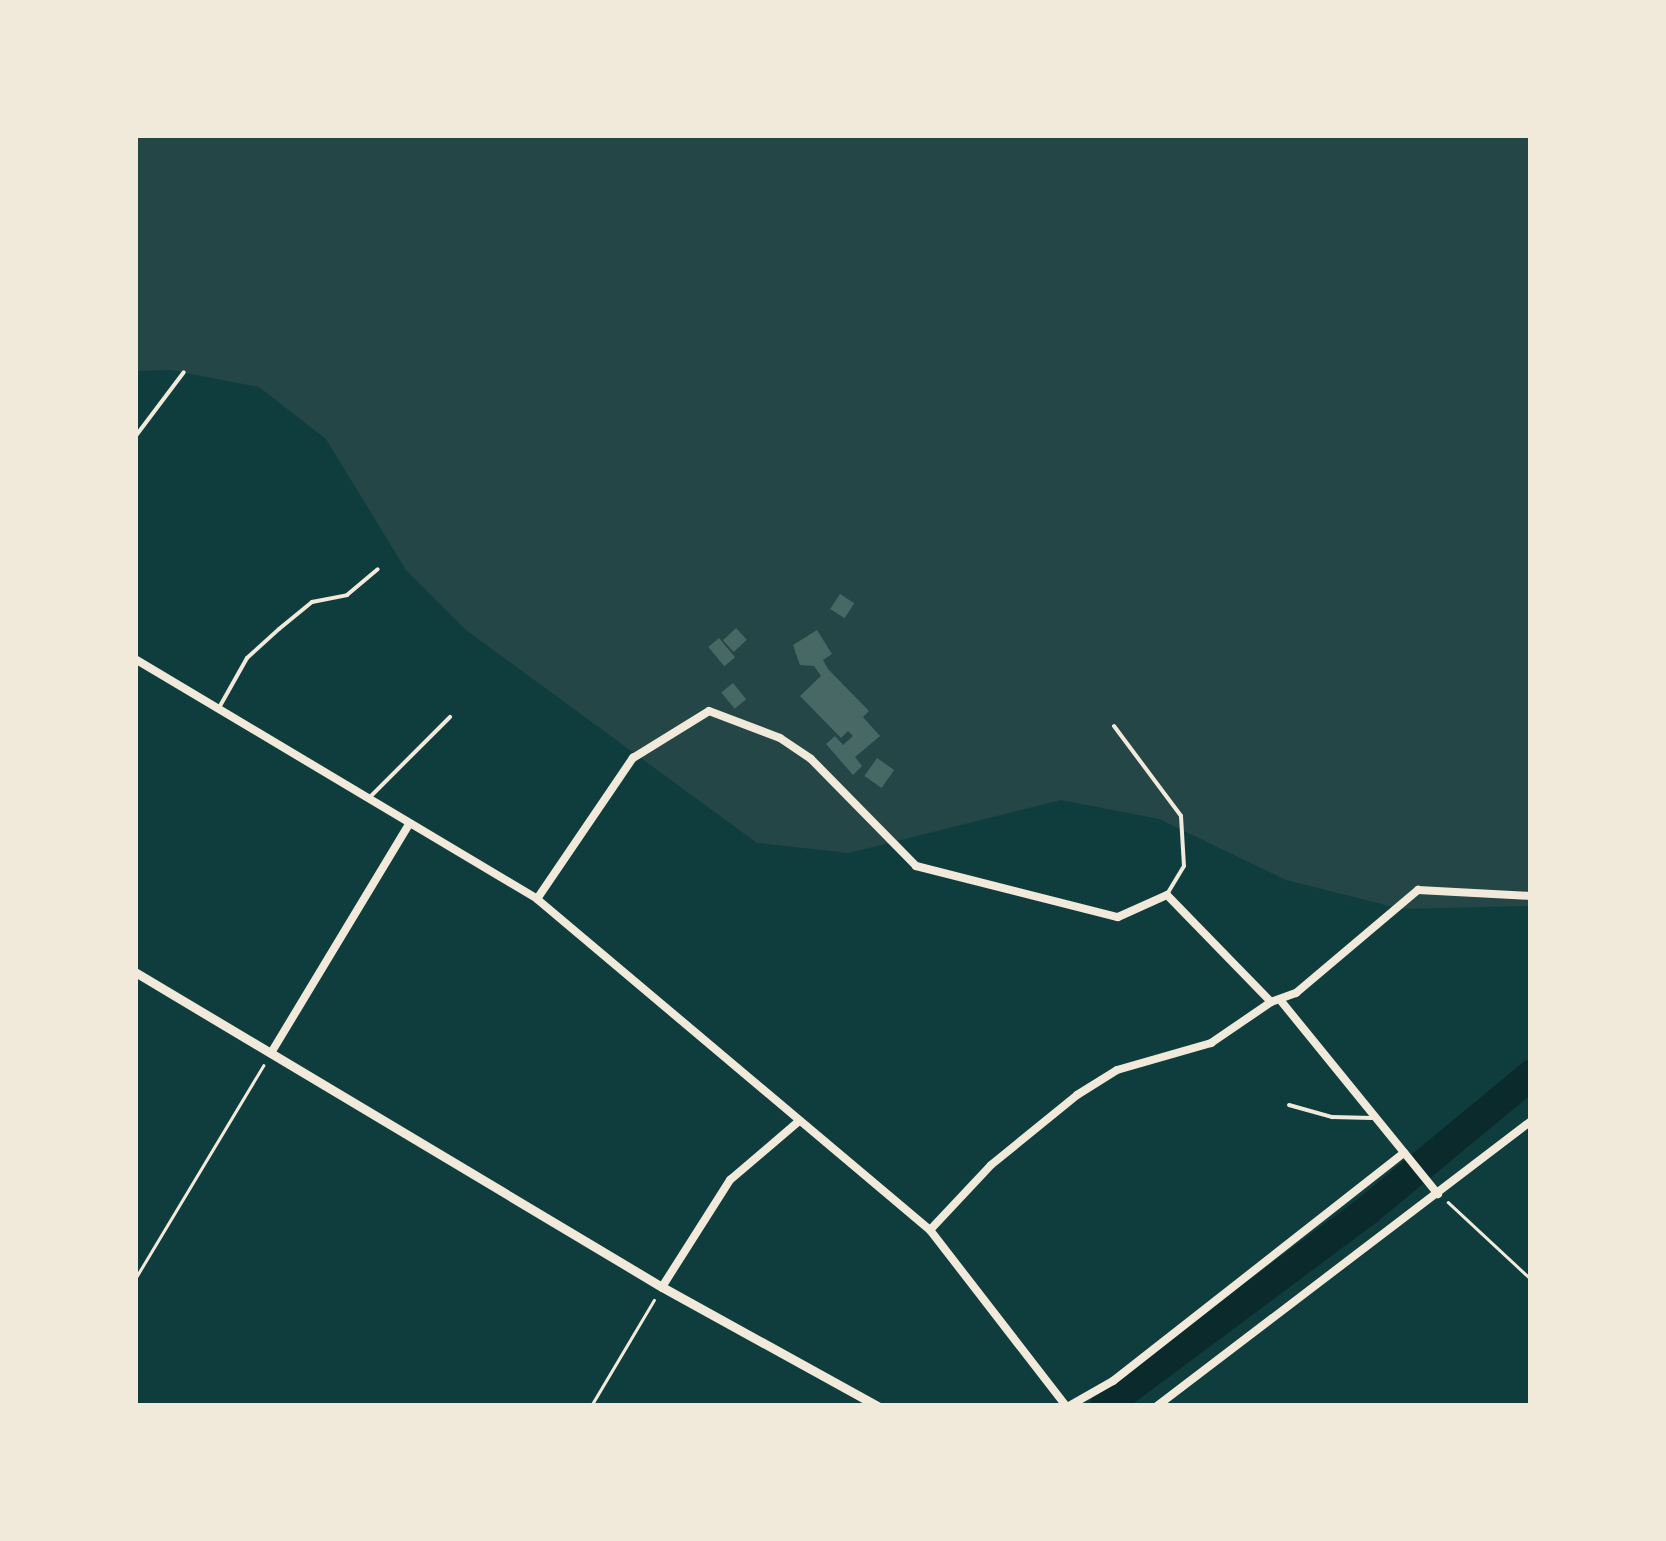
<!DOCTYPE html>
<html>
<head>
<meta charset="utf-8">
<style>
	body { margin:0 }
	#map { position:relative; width:1666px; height:1541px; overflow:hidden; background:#0f3d3e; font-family:Manrope,sans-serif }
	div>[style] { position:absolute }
	.green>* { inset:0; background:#244646 }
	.river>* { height:30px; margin:-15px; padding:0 15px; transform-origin:15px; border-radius:15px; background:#0a2a2b }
	.building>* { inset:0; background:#486865; transform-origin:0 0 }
	.path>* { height:2.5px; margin:-1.25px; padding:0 1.25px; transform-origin:1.25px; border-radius:1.25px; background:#f1e9da }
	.service>* { height:4px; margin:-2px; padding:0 2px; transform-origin:2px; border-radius:2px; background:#f1e9da }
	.minor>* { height:8px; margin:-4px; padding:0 4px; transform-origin:4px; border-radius:4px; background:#f1e9da }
	.tertiary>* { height:9px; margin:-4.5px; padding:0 4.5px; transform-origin:4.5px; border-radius:4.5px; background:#f1e9da }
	span { translate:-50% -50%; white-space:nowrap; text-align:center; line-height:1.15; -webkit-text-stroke:10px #f1e9da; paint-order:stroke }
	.frame { position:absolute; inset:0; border:138px solid #f1e9da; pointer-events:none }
</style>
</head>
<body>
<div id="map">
	<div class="green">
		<i style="clip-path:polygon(135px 135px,1531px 135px,1531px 906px,1401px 909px,1286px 880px,1159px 819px,1061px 800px,849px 853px,757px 843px,466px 630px,406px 570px,326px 439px,259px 387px,171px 370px,135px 371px)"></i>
	</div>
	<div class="river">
		<i style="left:1105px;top:1406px;width:328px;rotate:-36.7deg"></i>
		<i style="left:1368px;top:1210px;width:212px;rotate:-39.6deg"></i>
	</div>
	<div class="building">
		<i style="left:840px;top:594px;width:17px;height:18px;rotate:33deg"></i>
		<i style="left:736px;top:628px;width:16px;height:18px;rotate:47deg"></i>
		<i style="clip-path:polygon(817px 630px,832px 654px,823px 660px,828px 669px,869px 711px,863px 717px,880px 736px,855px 757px,862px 766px,853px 775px,826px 744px,835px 736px,843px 745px,853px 736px,848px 731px,841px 738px,800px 696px,821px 676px,814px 666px,800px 665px,793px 645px)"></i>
		<i style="left:719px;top:638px;width:25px;height:14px;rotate:50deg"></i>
		<i style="left:733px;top:683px;width:21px;height:15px;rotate:51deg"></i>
		<i style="left:877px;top:758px;width:21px;height:22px;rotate:35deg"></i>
	</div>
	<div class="path">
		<i style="left:1448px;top:1202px;width:113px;rotate:42.9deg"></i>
		<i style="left:135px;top:1279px;width:249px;rotate:-59deg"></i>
		<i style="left:591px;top:1406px;width:123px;rotate:-59.3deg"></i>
	</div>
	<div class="service">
		<i style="left:135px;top:437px;width:81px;rotate:-53deg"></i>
		<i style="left:220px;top:706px;width:55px;rotate:-60.6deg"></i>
		<i style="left:247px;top:658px;width:43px;rotate:-42.2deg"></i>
		<i style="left:279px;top:629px;width:43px;rotate:-39.3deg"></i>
		<i style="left:312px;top:602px;width:36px;rotate:-11deg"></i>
		<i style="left:347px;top:595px;width:40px;rotate:-40deg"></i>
		<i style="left:1114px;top:726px;width:112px;rotate:53.3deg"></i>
		<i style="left:1181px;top:816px;width:50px;rotate:86.6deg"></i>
		<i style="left:1184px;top:866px;width:31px;rotate:121deg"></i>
		<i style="left:368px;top:799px;width:116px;rotate:-45deg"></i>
		<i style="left:1289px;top:1105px;width:45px;rotate:15.6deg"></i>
		<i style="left:1332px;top:1117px;width:40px;rotate:1.4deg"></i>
	</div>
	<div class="minor">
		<i style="left:135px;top:659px;width:468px;rotate:30.8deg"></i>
		<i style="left:537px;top:899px;width:514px;rotate:40.11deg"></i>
		<i style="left:930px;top:1230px;width:222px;rotate:52.3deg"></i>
		<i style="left:537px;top:899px;width:171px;rotate:-55.8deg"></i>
		<i style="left:633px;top:758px;width:89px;rotate:-31.7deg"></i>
		<i style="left:709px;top:711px;width:76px;rotate:20.8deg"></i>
		<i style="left:780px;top:738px;width:37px;rotate:34deg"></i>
		<i style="left:811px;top:759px;width:150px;rotate:45.5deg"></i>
		<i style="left:916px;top:866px;width:208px;rotate:14.2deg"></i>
		<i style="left:1118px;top:917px;width:54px;rotate:-24.2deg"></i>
		<i style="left:1167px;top:895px;width:149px;rotate:45.8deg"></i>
		<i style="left:1281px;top:1001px;width:249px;rotate:50.9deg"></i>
		<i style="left:271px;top:1053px;width:267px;rotate:-58.9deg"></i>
		<i style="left:930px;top:1230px;width:89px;rotate:-46.8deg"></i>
		<i style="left:991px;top:1165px;width:111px;rotate:-39.1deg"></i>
		<i style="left:1077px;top:1095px;width:47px;rotate:-32deg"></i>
		<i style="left:1117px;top:1070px;width:98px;rotate:-16deg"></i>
		<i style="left:1211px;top:1043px;width:73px;rotate:-34.3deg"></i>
		<i style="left:1271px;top:1002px;width:27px;rotate:-20deg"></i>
		<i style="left:1296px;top:993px;width:160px;rotate:-40.2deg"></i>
		<i style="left:1418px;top:890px;width:113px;rotate:3deg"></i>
		<i style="left:662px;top:1287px;width:127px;rotate:-57.6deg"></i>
		<i style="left:730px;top:1180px;width:91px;rotate:-40.5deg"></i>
		<i style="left:1069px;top:1406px;width:51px;rotate:-29.6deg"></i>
		<i style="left:1113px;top:1381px;width:370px;rotate:-38.1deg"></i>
		<i style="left:1157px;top:1406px;width:470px;rotate:-37.3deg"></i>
	</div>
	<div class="tertiary">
		<i style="left:135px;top:972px;width:614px;rotate:30.87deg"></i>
		<i style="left:662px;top:1287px;width:247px;rotate:28.9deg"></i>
	</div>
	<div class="frame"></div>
</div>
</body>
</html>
